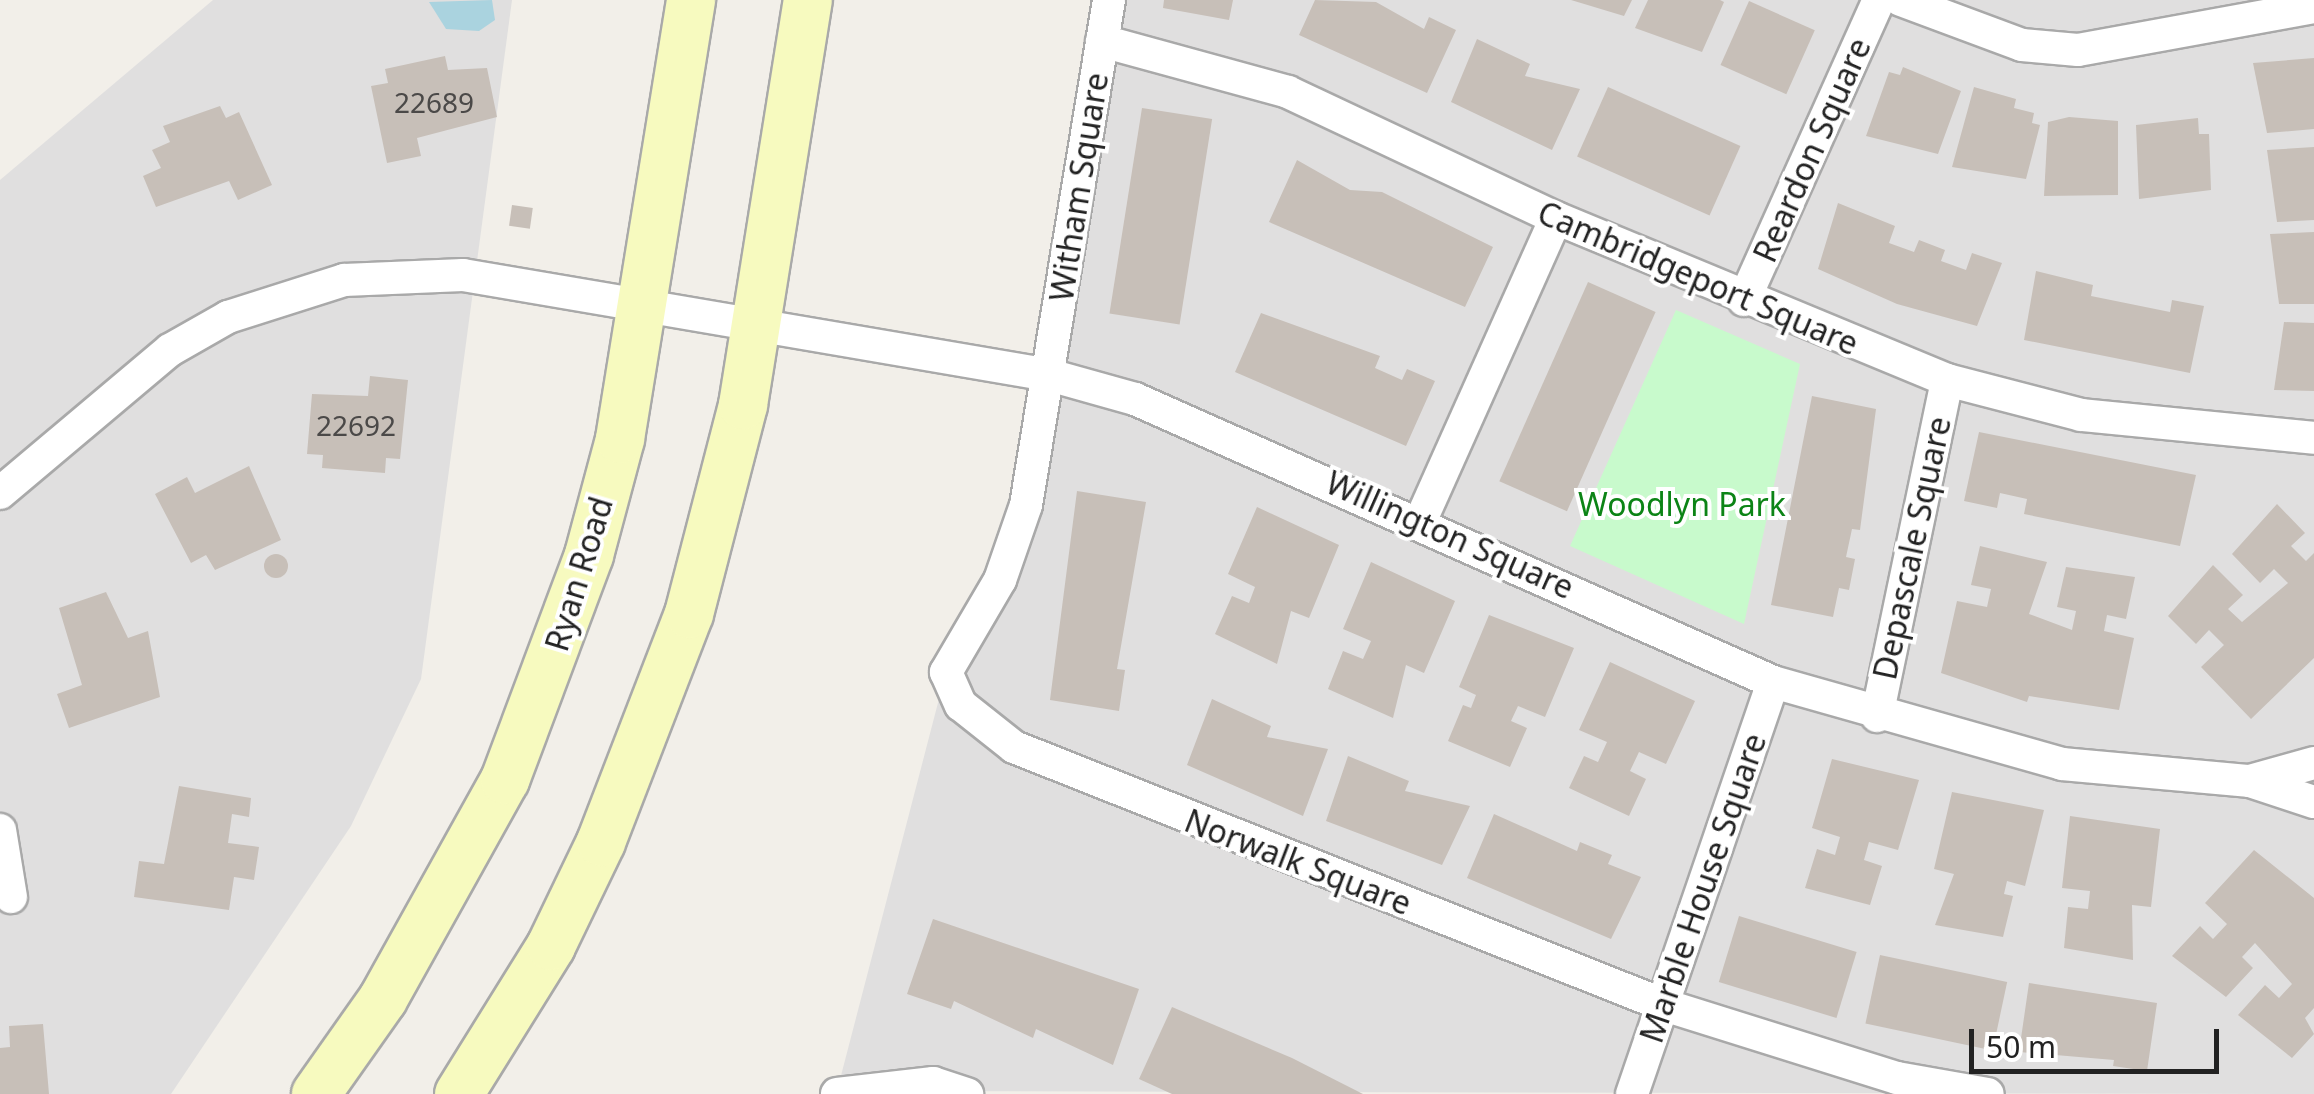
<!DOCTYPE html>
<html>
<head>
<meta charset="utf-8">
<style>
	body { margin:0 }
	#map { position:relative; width:2314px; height:1094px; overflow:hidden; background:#f2efe9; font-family:"Noto Sans",sans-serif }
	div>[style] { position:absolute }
	.residential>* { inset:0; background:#e0dfdf }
	.park>* { inset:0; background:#c8facc }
	.water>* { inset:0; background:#aad3df }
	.building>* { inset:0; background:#c7bfb8; transform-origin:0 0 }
	.round { border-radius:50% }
	.roads { filter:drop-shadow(2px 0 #a9a9a9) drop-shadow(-2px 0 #a9a9a9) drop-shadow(0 2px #a9a9a9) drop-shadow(0 -2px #a9a9a9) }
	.street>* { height:32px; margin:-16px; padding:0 16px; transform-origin:16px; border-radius:16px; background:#fff }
	.secondary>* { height:48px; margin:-24px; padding:0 24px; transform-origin:24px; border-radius:24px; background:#f7fabf }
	span { translate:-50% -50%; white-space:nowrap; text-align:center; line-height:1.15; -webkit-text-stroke:8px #fff; paint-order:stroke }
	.number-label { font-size:28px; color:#4b4948 }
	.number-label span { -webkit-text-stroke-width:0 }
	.street-label { font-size:32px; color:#222 }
	.park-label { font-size:32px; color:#0c8416 }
	.scale { position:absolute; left:1969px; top:1029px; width:250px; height:45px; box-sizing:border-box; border:5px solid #222; border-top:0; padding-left:12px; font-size:30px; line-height:35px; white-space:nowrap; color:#222; -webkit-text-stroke:8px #fff; paint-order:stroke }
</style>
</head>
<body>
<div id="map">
	<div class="residential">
		<i style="clip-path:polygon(213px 0,512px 0,421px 679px,351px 826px,171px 1094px,0 1094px,0 180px)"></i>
		<i style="clip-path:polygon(1109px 0,2314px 0,2314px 1094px,837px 1091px,946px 672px,1000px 580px)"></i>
	</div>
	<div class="park">
		<i style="clip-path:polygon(1676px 310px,1800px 364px,1744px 624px,1570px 546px)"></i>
	</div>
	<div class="water">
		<i style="clip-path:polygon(492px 0,495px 20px,479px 31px,446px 29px,429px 2px)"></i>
	</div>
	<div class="building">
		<i style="clip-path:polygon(1164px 0,1233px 0,1229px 20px,1163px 8px)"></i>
		<i style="clip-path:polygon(1315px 0,1376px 2px,1424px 29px,1429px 17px,1456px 30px,1427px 93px,1299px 35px)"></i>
		<i style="clip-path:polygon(1571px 0,1632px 0,1624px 16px)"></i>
		<i style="clip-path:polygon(1648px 0,1720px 0,1724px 2px,1702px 52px,1635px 28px)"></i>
		<i style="left:1749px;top:1px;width:72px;height:70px;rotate:24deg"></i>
		<i style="clip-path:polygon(1477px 39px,1530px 64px,1525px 76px,1580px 89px,1552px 150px,1451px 102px)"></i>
		<i style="clip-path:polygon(445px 56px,448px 70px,487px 68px,497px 117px,417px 138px,421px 156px,387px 163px,371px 86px,388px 83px,385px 69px)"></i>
		<i style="clip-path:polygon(2314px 58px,2314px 129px,2267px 133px,2253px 63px)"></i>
		<i style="clip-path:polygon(1903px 67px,1961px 91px,1938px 154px,1866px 136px,1889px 72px,1900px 75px)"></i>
		<i style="left:1608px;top:87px;width:145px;height:76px;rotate:24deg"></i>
		<i style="clip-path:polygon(1974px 87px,2016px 99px,2014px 108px,2034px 113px,2032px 123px,2040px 125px,2026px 179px,1952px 167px)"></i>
		<i style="clip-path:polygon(220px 106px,226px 118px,239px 112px,272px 185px,238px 200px,229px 181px,156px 207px,143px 176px,161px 168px,152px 150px,170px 142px,163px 126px)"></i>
		<i style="left:1142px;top:108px;width:71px;height:208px;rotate:9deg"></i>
		<i style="clip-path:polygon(2069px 117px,2118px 121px,2118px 195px,2044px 196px,2048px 122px)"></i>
		<i style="clip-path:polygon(2198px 118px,2199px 134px,2209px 134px,2211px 190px,2139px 199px,2136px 125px)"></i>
		<i style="clip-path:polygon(2314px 147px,2314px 220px,2277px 222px,2267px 150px)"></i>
		<i style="clip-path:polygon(1297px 160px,1350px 190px,1382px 192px,1493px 247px,1465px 307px,1269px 222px)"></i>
		<i style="clip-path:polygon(1838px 203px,1895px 226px,1889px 243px,1914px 252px,1919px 240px,1945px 250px,1941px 261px,1966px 270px,1972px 253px,2002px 263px,1977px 326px,1897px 304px,1818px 269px)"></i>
		<i style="left:512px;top:205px;width:21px;height:21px;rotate:8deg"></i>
		<i style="clip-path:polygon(2314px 232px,2314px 304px,2279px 304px,2270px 234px)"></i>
		<i style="clip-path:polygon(2036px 271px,2093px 285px,2091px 296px,2170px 312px,2172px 300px,2204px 306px,2190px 373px,2024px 340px)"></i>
		<i style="left:1588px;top:282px;width:74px;height:218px;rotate:24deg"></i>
		<i style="clip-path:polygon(1261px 313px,1380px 356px,1375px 368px,1402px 380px,1407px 369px,1435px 381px,1406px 446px,1235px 372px)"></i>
		<i style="clip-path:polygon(2284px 322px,2314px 323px,2314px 391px,2274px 390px)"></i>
		<i style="clip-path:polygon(370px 376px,408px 380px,400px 459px,386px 458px,385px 473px,322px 468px,323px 455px,307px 454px,312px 394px,368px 396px)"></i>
		<i style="clip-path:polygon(1812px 396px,1876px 409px,1860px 530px,1852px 529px,1846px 557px,1855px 559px,1849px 590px,1839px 588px,1833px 617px,1771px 605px)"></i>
		<i style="clip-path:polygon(1979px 432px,2196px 475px,2180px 546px,2024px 514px,2027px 499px,2000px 493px,1997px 508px,1964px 501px)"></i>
		<i style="clip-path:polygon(249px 466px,281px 540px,215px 570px,206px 555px,191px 563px,155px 494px,187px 477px,195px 493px)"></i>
		<i style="clip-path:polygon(1077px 491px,1146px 502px,1117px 669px,1125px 670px,1119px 711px,1050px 700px)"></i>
		<i style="clip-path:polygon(2277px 504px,2305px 533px,2291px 546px,2306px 561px,2314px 553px,2314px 658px,2251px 719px,2201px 667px,2224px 645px,2209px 630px,2196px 644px,2168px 616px,2213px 565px,2243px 595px,2228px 609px,2242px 622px,2288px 583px,2274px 569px,2260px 583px,2232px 554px)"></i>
		<i style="clip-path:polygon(1257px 507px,1339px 545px,1309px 618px,1291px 611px,1277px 664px,1215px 634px,1232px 596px,1249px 603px,1255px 587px,1228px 574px)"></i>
		<i style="clip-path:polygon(1980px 546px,2047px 562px,2029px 614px,2072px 630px,2076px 611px,2057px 607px,2066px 567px,2135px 577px,2126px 619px,2107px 615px,2104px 631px,2134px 638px,2119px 710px,2029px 696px,2027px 702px,1941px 673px,1957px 601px,1987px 607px,1991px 589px,1971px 585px)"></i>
		<i class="round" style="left:264px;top:554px;width:24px;height:24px"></i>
		<i style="clip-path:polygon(1371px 562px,1455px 601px,1424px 673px,1406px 665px,1393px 718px,1328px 689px,1343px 651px,1363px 659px,1371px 641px,1343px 629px)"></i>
		<i style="clip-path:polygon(106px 592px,128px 638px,148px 631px,160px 697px,69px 728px,57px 694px,82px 685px,59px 608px)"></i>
		<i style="clip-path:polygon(1489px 615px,1574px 648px,1545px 717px,1518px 706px,1511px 721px,1527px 728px,1510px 767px,1448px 741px,1463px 705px,1471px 708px,1476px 695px,1459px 687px)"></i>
		<i style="clip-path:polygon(1610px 662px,1695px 701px,1666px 764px,1639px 752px,1630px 771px,1646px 779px,1629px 816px,1569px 788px,1584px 756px,1598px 762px,1607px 742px,1579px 730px)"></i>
		<i style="clip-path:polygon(1212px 699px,1271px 726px,1267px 737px,1328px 749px,1303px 816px,1187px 765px)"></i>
		<i style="clip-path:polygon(1348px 756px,1409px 781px,1405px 791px,1470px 806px,1442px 865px,1326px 821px)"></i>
		<i style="clip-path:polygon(1832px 759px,1919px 780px,1898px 850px,1869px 842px,1864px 860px,1882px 866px,1870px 905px,1805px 888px,1817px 849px,1835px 855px,1840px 837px,1812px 828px)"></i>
		<i style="clip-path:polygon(179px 786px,251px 798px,249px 817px,232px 814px,228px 843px,259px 847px,254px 880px,234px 877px,229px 910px,134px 897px,139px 861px,164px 864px)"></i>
		<i style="clip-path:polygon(1952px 792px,2044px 810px,2025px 886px,2007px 881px,2004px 894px,2013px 896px,2003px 937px,1935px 925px,1954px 874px,1934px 869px)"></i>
		<i style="clip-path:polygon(1494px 814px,1577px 851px,1580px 842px,1612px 855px,1608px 864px,1641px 877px,1611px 939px,1467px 878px)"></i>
		<i style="clip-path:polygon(2070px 816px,2160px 829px,2151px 907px,2132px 905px,2133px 960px,2064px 948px,2068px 907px,2088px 909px,2090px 891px,2062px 888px)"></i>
		<i style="clip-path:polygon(2254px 850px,2314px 898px,2314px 1008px,2305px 1018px,2314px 1034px,2292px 1058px,2238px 1015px,2265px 985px,2279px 998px,2292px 984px,2255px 943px,2242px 957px,2253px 968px,2226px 997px,2172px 956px,2200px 926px,2213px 939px,2227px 924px,2205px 903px)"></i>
		<i style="left:1739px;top:916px;width:123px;height:69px;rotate:17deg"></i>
		<i style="clip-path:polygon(933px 919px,1139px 989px,1113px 1065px,1036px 1029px,1033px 1038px,954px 1001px,951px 1009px,907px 994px)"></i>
		<i style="left:1880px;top:955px;width:130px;height:70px;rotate:12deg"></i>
		<i style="clip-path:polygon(2029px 983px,2157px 1003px,2147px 1071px,2113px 1066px,2114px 1060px,2019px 1052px)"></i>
		<i style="clip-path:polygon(1172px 1007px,1292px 1058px,1363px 1094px,1172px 1094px,1139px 1079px)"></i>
		<i style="clip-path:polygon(43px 1024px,49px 1094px,0 1094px,0 1048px,10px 1047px,9px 1026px)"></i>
	</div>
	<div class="roads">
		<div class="street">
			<i style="left:1109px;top:0;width:512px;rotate:99.33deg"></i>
			<i style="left:1026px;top:505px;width:79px;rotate:109.1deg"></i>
			<i style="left:1000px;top:580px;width:107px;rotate:120.4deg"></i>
			<i style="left:946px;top:672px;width:36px;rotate:66deg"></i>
			<i style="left:961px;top:705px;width:68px;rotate:38.4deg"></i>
			<i style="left:1014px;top:747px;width:699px;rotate:21.65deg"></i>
			<i style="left:1664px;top:1005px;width:244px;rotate:17.4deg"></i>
			<i style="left:1897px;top:1078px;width:92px;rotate:10deg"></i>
			<i style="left:1901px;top:0;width:129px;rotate:20.4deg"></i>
			<i style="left:2022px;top:45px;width:56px;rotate:5.1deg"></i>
			<i style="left:2078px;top:50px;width:240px;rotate:-10.3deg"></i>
			<i style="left:1102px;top:41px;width:193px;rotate:15.3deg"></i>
			<i style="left:1288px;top:92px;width:296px;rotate:25.2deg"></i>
			<i style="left:1556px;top:218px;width:423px;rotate:22.5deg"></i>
			<i style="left:1947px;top:380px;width:138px;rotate:14.6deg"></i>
			<i style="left:2081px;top:415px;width:234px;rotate:5.6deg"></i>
			<i style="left:1744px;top:300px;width:329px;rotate:-65.8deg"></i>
			<i style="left:0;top:493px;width:222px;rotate:-40.1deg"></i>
			<i style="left:170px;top:350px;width:67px;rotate:-29.6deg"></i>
			<i style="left:228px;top:317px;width:122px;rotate:-17.7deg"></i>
			<i style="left:344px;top:280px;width:119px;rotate:-2.4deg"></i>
			<i style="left:463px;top:275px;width:594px;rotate:9.68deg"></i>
			<i style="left:1049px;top:375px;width:89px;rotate:15.6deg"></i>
			<i style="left:1135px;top:399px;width:698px;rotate:23.92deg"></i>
			<i style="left:1773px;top:682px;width:300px;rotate:15.8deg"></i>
			<i style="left:2062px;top:764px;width:189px;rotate:5.2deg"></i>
			<i style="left:2250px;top:781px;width:67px;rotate:18.2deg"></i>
			<i style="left:1420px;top:522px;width:333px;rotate:-65.9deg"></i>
			<i style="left:1877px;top:716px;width:343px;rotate:-78.2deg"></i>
			<i style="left:2250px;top:781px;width:66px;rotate:-15.7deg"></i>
			<i style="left:0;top:830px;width:68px;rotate:80.7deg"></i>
			<i style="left:837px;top:1094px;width:97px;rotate:-6.5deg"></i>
			<i style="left:933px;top:1083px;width:36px;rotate:18deg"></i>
			<i style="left:1632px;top:1094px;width:435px;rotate:-71.1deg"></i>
		</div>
		<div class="secondary">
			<i style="left:316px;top:1094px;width:116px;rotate:-54.8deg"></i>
			<i style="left:383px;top:999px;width:251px;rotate:-60.9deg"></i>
			<i style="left:505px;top:780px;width:240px;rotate:-69.5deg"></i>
			<i style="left:589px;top:555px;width:120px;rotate:-75deg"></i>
			<i style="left:620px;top:439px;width:445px;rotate:-80.8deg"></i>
			<i style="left:459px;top:1094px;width:174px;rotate:-58.1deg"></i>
			<i style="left:551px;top:946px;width:115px;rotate:-64.3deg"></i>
			<i style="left:601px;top:842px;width:244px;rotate:-68.9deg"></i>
			<i style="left:689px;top:614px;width:216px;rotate:-75.5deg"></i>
			<i style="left:743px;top:405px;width:410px;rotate:-80.9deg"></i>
		</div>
	</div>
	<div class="number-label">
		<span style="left:434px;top:102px">22689</span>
		<span style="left:356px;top:425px">22692</span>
	</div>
	<div class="street-label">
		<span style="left:1812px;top:150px;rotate:-66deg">Reardon Square</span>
		<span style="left:1079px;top:187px;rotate:-81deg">Witham Square</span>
		<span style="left:1698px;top:278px;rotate:23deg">Cambridgeport Square</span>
		<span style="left:1450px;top:535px;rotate:24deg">Willington Square</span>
		<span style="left:1912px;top:548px;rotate:-78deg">Depascale Square</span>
		<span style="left:579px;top:574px;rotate:-73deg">Ryan Road</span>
		<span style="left:1298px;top:862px;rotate:21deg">Norwalk Square</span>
		<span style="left:1703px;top:888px;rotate:-71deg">Marble House Square</span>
	</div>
	<div class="park-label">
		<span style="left:1682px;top:504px">Woodlyn Park</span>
	</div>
	<div class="scale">50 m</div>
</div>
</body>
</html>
